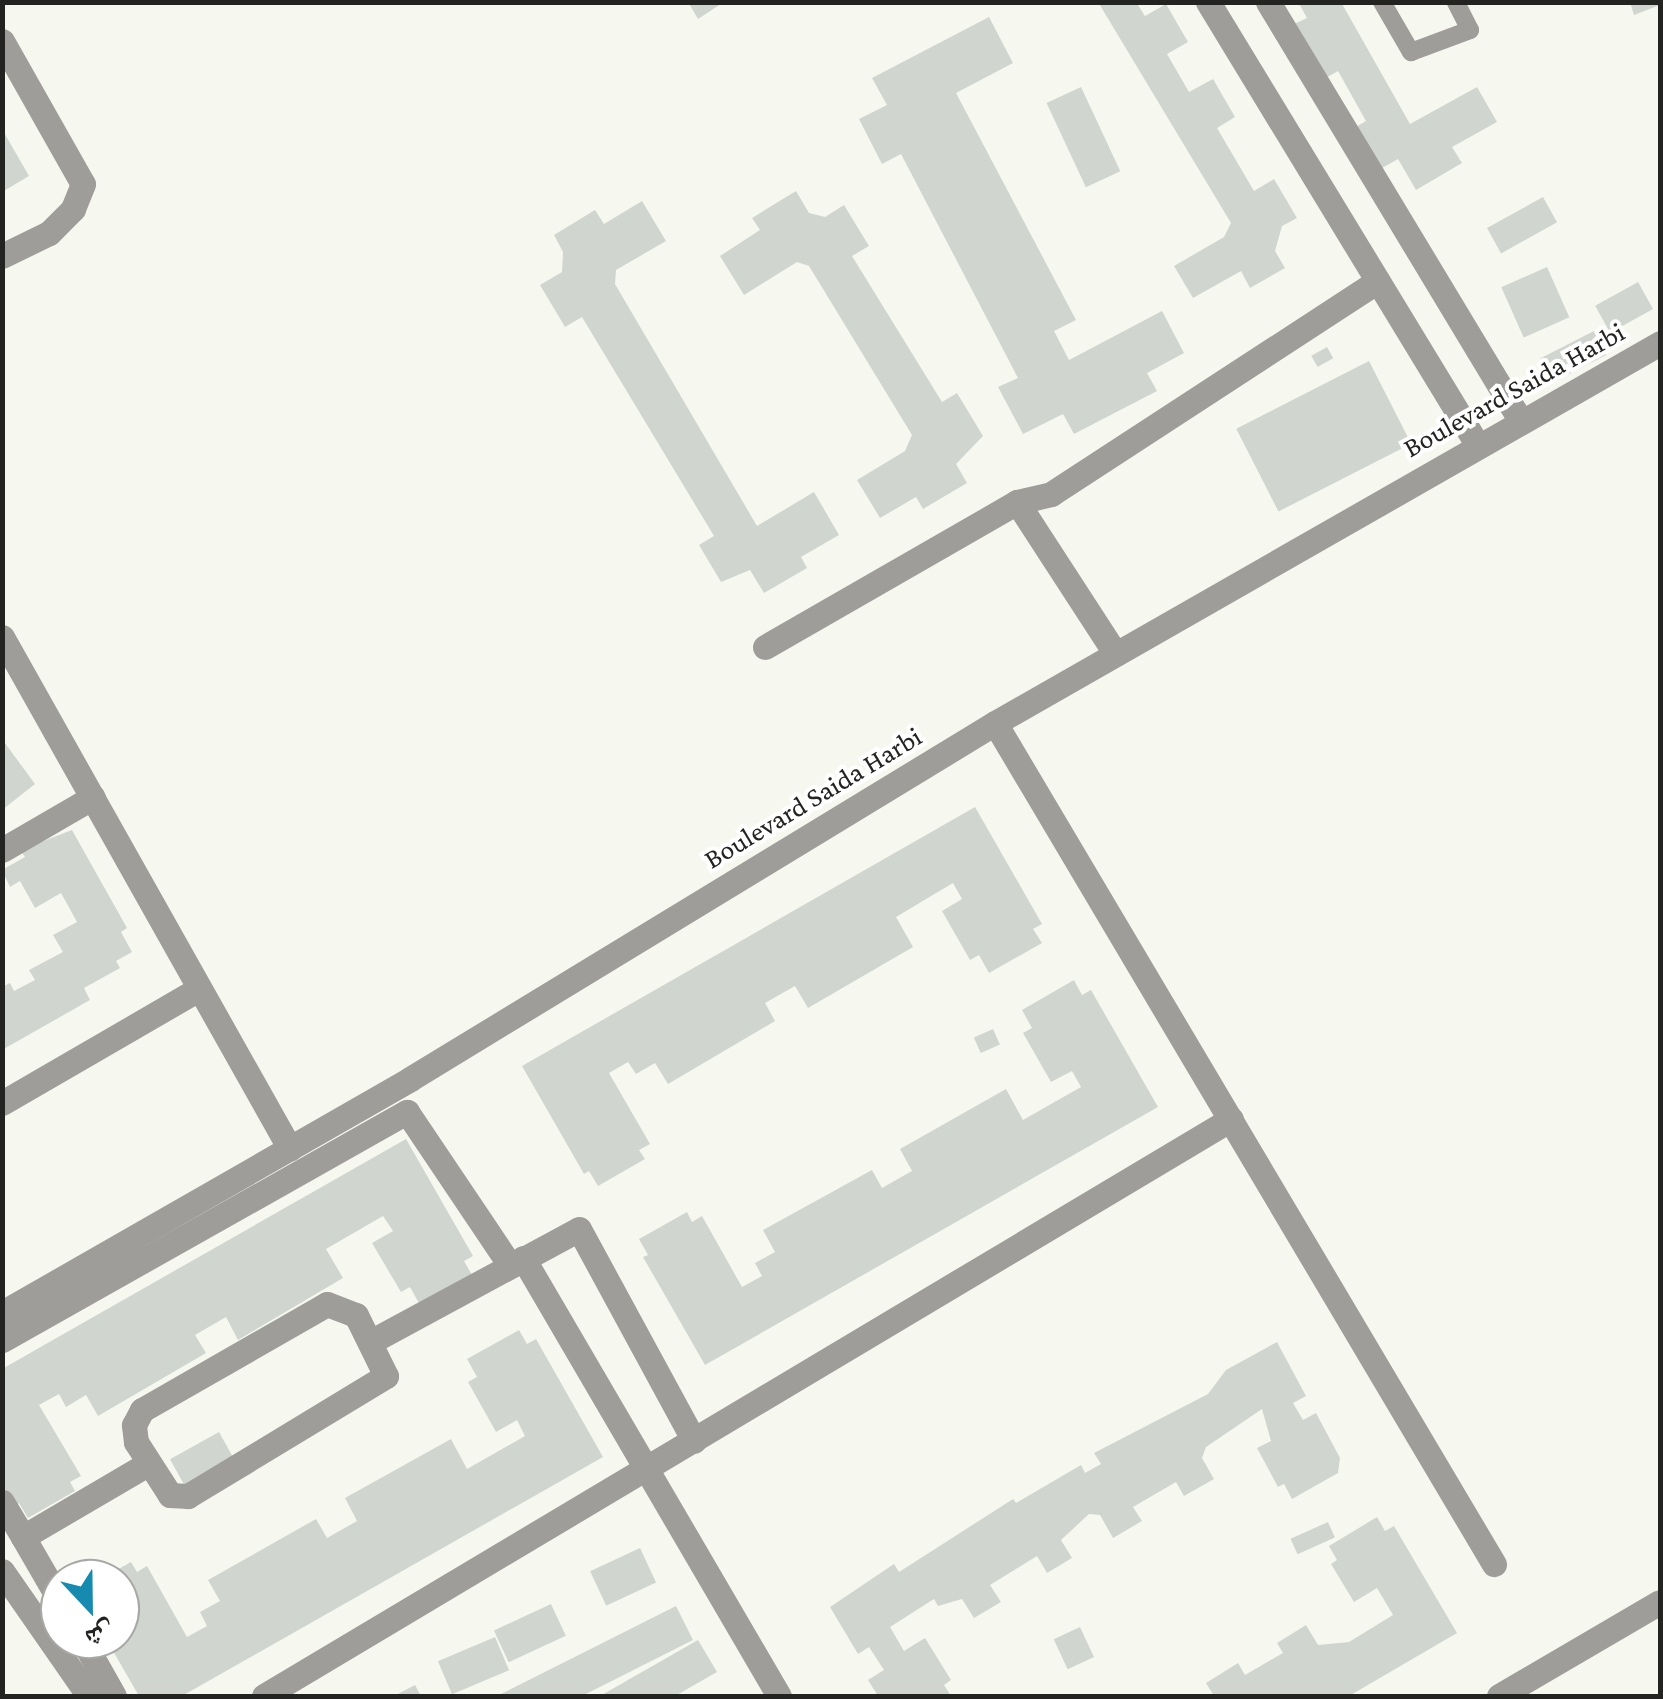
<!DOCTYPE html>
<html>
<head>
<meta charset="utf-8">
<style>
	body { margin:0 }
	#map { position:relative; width:1663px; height:1699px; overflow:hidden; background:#f6f8f0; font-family:"Crimson Pro","Noto Naskh Arabic",serif }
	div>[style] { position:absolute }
	.building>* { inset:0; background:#d0d5cf; transform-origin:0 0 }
	.service>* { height:18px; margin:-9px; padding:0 9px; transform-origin:9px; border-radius:9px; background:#9e9d9a }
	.minor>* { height:25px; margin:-12.5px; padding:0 12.5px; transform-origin:12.5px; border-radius:12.5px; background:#9e9d9a }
	.tertiary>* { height:25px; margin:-12.5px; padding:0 12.5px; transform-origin:12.5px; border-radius:12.5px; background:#9e9d9a }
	span { translate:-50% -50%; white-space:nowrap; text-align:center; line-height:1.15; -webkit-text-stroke:8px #fff; paint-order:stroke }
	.street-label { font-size:28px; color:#232421 }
	.frame { position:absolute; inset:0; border:5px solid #232421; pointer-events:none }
	.north { position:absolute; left:40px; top:1559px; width:100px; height:100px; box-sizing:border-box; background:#fff; border:2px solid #a7a7a6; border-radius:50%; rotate:158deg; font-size:28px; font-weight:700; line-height:40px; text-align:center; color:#232421 }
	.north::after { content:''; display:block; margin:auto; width:35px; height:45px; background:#168baf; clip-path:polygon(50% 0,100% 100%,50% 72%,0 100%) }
</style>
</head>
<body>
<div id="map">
	<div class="building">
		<i style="clip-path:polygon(688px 2px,724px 2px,698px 19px)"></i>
		<i style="clip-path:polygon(1098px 2px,1136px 2px,1145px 16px,1166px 4px,1188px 42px,1167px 54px,1189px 92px,1213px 79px,1235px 117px,1217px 128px,1254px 191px,1274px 179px,1297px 218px,1282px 226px,1275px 251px,1285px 268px,1250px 288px,1241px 271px,1193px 298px,1174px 266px,1224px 237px,1231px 223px)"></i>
		<i style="clip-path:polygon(1298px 2px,1341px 2px,1410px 124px,1477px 87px,1497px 122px,1452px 147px,1462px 163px,1416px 190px,1398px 159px,1375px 172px,1351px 130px,1366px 121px,1338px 71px,1322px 80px,1292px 25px,1307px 18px)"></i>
		<i style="clip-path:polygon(1630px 2px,1660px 2px,1660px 5px,1634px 15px)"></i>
		<i style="clip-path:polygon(989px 17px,1013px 63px,956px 93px,1076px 320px,1054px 331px,1069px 360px,1162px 311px,1184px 353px,1147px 373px,1157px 391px,1074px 434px,1063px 414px,1023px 434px,998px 387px,1018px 378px,901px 154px,882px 164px,859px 119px,887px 105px,872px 78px)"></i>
		<i style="left:1081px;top:87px;width:93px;height:38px;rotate:65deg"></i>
		<i style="clip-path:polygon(2px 129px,29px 176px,2px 192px)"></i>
		<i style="clip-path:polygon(796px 191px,809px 213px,825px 217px,844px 205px,869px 246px,852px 256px,942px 402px,957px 393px,983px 436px,956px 464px,967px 483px,923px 509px,916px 497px,880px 518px,857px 480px,905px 451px,912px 435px,809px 266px,797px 262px,744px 295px,720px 256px,760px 230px,752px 218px)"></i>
		<i style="left:1543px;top:197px;width:29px;height:64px;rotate:61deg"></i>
		<i style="clip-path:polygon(642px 201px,666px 241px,616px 270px,615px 284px,757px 526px,814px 492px,839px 535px,801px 557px,807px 568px,764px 593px,750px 570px,721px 582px,699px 545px,714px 536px,582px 317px,565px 327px,540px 285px,562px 272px,563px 252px,554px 235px,595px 210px,604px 224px)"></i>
		<i style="left:1547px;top:267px;width:55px;height:50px;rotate:66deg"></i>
		<i style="left:1638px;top:282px;width:31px;height:49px;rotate:61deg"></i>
		<i style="left:1594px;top:331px;width:27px;height:60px;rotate:63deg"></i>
		<i style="left:1327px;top:347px;width:13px;height:18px;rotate:61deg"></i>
		<i style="left:1369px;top:361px;width:93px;height:149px;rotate:63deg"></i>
		<i style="clip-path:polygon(2px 739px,35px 784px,2px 810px)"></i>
		<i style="clip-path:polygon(975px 807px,1042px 924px,1033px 929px,1042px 943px,989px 973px,979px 955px,970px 960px,942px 911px,962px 899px,953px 883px,896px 917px,913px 947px,808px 1008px,795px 986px,765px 1003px,775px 1021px,668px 1084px,655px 1063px,636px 1074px,628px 1062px,609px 1073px,650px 1144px,639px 1150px,645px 1159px,598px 1186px,589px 1171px,584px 1174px,522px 1066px)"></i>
		<i style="clip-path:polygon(72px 830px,127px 928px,121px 932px,132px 952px,116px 961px,120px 968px,84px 988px,90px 1000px,2px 1050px,2px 987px,10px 983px,14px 991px,35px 980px,29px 970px,63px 952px,53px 935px,77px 922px,61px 893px,35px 908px,20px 881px,10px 887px,2px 870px,25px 857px,20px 850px)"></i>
		<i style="clip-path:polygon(1074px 980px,1082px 995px,1091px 990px,1158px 1107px,705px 1365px,643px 1257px,648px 1255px,639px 1239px,687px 1212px,692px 1222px,702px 1216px,742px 1287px,762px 1276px,755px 1263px,775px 1252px,763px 1230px,872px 1170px,882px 1188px,912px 1171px,900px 1149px,1006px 1089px,1023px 1120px,1081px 1087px,1072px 1071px,1051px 1082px,1023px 1033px,1032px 1028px,1022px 1010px)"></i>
		<i style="left:993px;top:1029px;width:17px;height:21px;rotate:66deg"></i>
		<i style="clip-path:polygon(406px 1139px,473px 1256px,464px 1261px,472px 1275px,420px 1305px,410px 1287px,401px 1292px,372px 1243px,393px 1231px,383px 1216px,326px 1249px,343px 1278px,238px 1340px,226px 1317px,195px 1335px,206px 1353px,98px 1416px,86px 1395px,66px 1407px,59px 1394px,39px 1405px,81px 1476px,70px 1482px,75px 1491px,28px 1518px,19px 1503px,15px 1506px,2px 1485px,2px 1369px)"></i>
		<i style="clip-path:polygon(519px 1330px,527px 1344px,536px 1339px,603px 1457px,182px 1696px,139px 1696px,106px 1639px,120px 1639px,120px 1579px,101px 1579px,131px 1562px,137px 1572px,147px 1566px,187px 1637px,207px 1626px,200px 1612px,220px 1601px,208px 1580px,316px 1519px,327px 1538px,357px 1521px,345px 1498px,451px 1439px,467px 1469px,525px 1436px,517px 1420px,496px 1432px,468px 1382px,477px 1377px,467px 1359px)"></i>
		<i style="clip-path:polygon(1277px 1342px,1306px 1396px,1293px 1403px,1303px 1420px,1316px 1413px,1340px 1458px,1338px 1473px,1292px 1499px,1284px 1484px,1278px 1487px,1257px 1448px,1271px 1441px,1262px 1409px,1206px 1447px,1202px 1458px,1214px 1479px,1184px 1496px,1176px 1482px,1133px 1507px,1142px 1521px,1113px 1538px,1100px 1515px,1089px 1514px,1061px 1540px,1072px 1558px,1047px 1573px,1037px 1556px,990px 1585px,1001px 1602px,974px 1618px,962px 1599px,938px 1606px,934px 1599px,890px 1627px,904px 1651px,925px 1638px,951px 1680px,944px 1685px,951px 1696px,878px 1696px,868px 1680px,884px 1670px,869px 1647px,858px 1654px,830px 1607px,894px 1564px,899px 1572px,1013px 1499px,1016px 1503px,1081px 1465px,1085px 1473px,1101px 1464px,1094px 1453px,1208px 1394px,1226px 1370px)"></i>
		<i style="left:219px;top:1432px;width:31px;height:56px;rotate:61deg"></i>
		<i style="clip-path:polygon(1377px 1517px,1385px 1531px,1394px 1526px,1457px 1633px,1349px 1696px,1214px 1696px,1206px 1683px,1238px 1663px,1245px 1675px,1283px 1653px,1277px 1643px,1306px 1625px,1318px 1645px,1349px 1642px,1393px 1615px,1377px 1588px,1354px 1602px,1331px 1564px,1337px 1560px,1329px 1546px)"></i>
		<i style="left:1328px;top:1522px;width:17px;height:41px;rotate:66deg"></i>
		<i style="left:640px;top:1548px;width:38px;height:55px;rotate:65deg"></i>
		<i style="left:551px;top:1604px;width:35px;height:63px;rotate:65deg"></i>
		<i style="clip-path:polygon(676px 1606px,693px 1640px,582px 1696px,497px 1696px)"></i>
		<i style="left:1080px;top:1627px;width:33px;height:29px;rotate:65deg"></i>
		<i style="left:495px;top:1637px;width:36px;height:62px;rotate:67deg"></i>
		<i style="clip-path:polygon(698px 1640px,717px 1672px,675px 1696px,600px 1696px)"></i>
		<i style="clip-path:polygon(415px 1685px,421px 1696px,394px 1696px)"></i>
	</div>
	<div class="service">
		<i style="left:1382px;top:2px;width:58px;rotate:59.9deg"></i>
		<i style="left:1411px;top:52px;width:63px;rotate:-20.4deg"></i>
		<i style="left:1470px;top:30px;width:31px;rotate:-117deg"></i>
	</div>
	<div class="minor">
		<i style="left:1208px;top:2px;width:517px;rotate:58.68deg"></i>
		<i style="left:1268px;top:2px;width:487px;rotate:58.9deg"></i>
		<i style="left:2px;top:41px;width:164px;rotate:60.5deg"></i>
		<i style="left:83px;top:184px;width:27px;rotate:112deg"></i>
		<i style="left:73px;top:209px;width:34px;rotate:135deg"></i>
		<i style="left:49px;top:233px;width:52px;rotate:153.9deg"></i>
		<i style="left:2px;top:637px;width:587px;rotate:60.64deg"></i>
		<i style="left:765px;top:647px;width:291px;rotate:-29.9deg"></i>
		<i style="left:1115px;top:653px;width:180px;rotate:-123deg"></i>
		<i style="left:1017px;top:502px;width:35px;rotate:-13deg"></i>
		<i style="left:1051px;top:494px;width:390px;rotate:-33.1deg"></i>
		<i style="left:995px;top:723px;width:978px;rotate:59.32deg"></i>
		<i style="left:2px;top:850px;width:105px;rotate:-30.2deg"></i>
		<i style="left:2px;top:1103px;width:225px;rotate:-30.1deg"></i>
		<i style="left:523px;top:1258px;width:507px;rotate:59.69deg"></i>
		<i style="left:327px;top:1304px;width:31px;rotate:21deg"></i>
		<i style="left:356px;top:1315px;width:68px;rotate:63.8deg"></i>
		<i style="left:386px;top:1376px;width:232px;rotate:148.8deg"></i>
		<i style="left:188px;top:1496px;width:18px;rotate:-177deg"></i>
		<i style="left:170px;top:1495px;width:63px;rotate:-122.7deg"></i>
		<i style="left:136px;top:1442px;width:17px;rotate:-97deg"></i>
		<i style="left:134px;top:1425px;width:17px;rotate:-62deg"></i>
		<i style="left:142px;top:1410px;width:213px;rotate:-29.8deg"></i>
		<i style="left:2px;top:1340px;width:465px;rotate:-29.4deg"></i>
		<i style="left:407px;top:1112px;width:184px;rotate:56.1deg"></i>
		<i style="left:372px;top:1341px;width:235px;rotate:-28.4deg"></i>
		<i style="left:579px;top:1229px;width:241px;rotate:61.5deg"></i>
		<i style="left:2px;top:1502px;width:41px;rotate:59deg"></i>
		<i style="left:2px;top:1571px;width:152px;rotate:55.2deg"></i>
		<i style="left:60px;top:1601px;width:74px;rotate:-120deg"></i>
		<i style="left:23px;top:1537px;width:146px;rotate:-30.4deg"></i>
		<i style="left:82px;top:1639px;width:65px;rotate:60.7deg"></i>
		<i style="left:264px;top:1696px;width:1126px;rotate:-30.82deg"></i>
		<i style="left:1499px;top:1696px;width:186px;rotate:-30.3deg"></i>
	</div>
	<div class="tertiary">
		<i style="left:2px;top:1313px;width:470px;rotate:-29.8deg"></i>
		<i style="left:410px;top:1079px;width:685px;rotate:-31.32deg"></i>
		<i style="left:995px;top:723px;width:766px;rotate:-29.74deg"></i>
	</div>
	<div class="street-label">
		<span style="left:1514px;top:390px;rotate:-29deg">Boulevard Saida Harbi</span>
		<span style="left:813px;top:798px;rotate:-31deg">Boulevard Saida Harbi</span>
	</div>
	<div class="frame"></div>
	<div class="north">ش</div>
</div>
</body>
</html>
